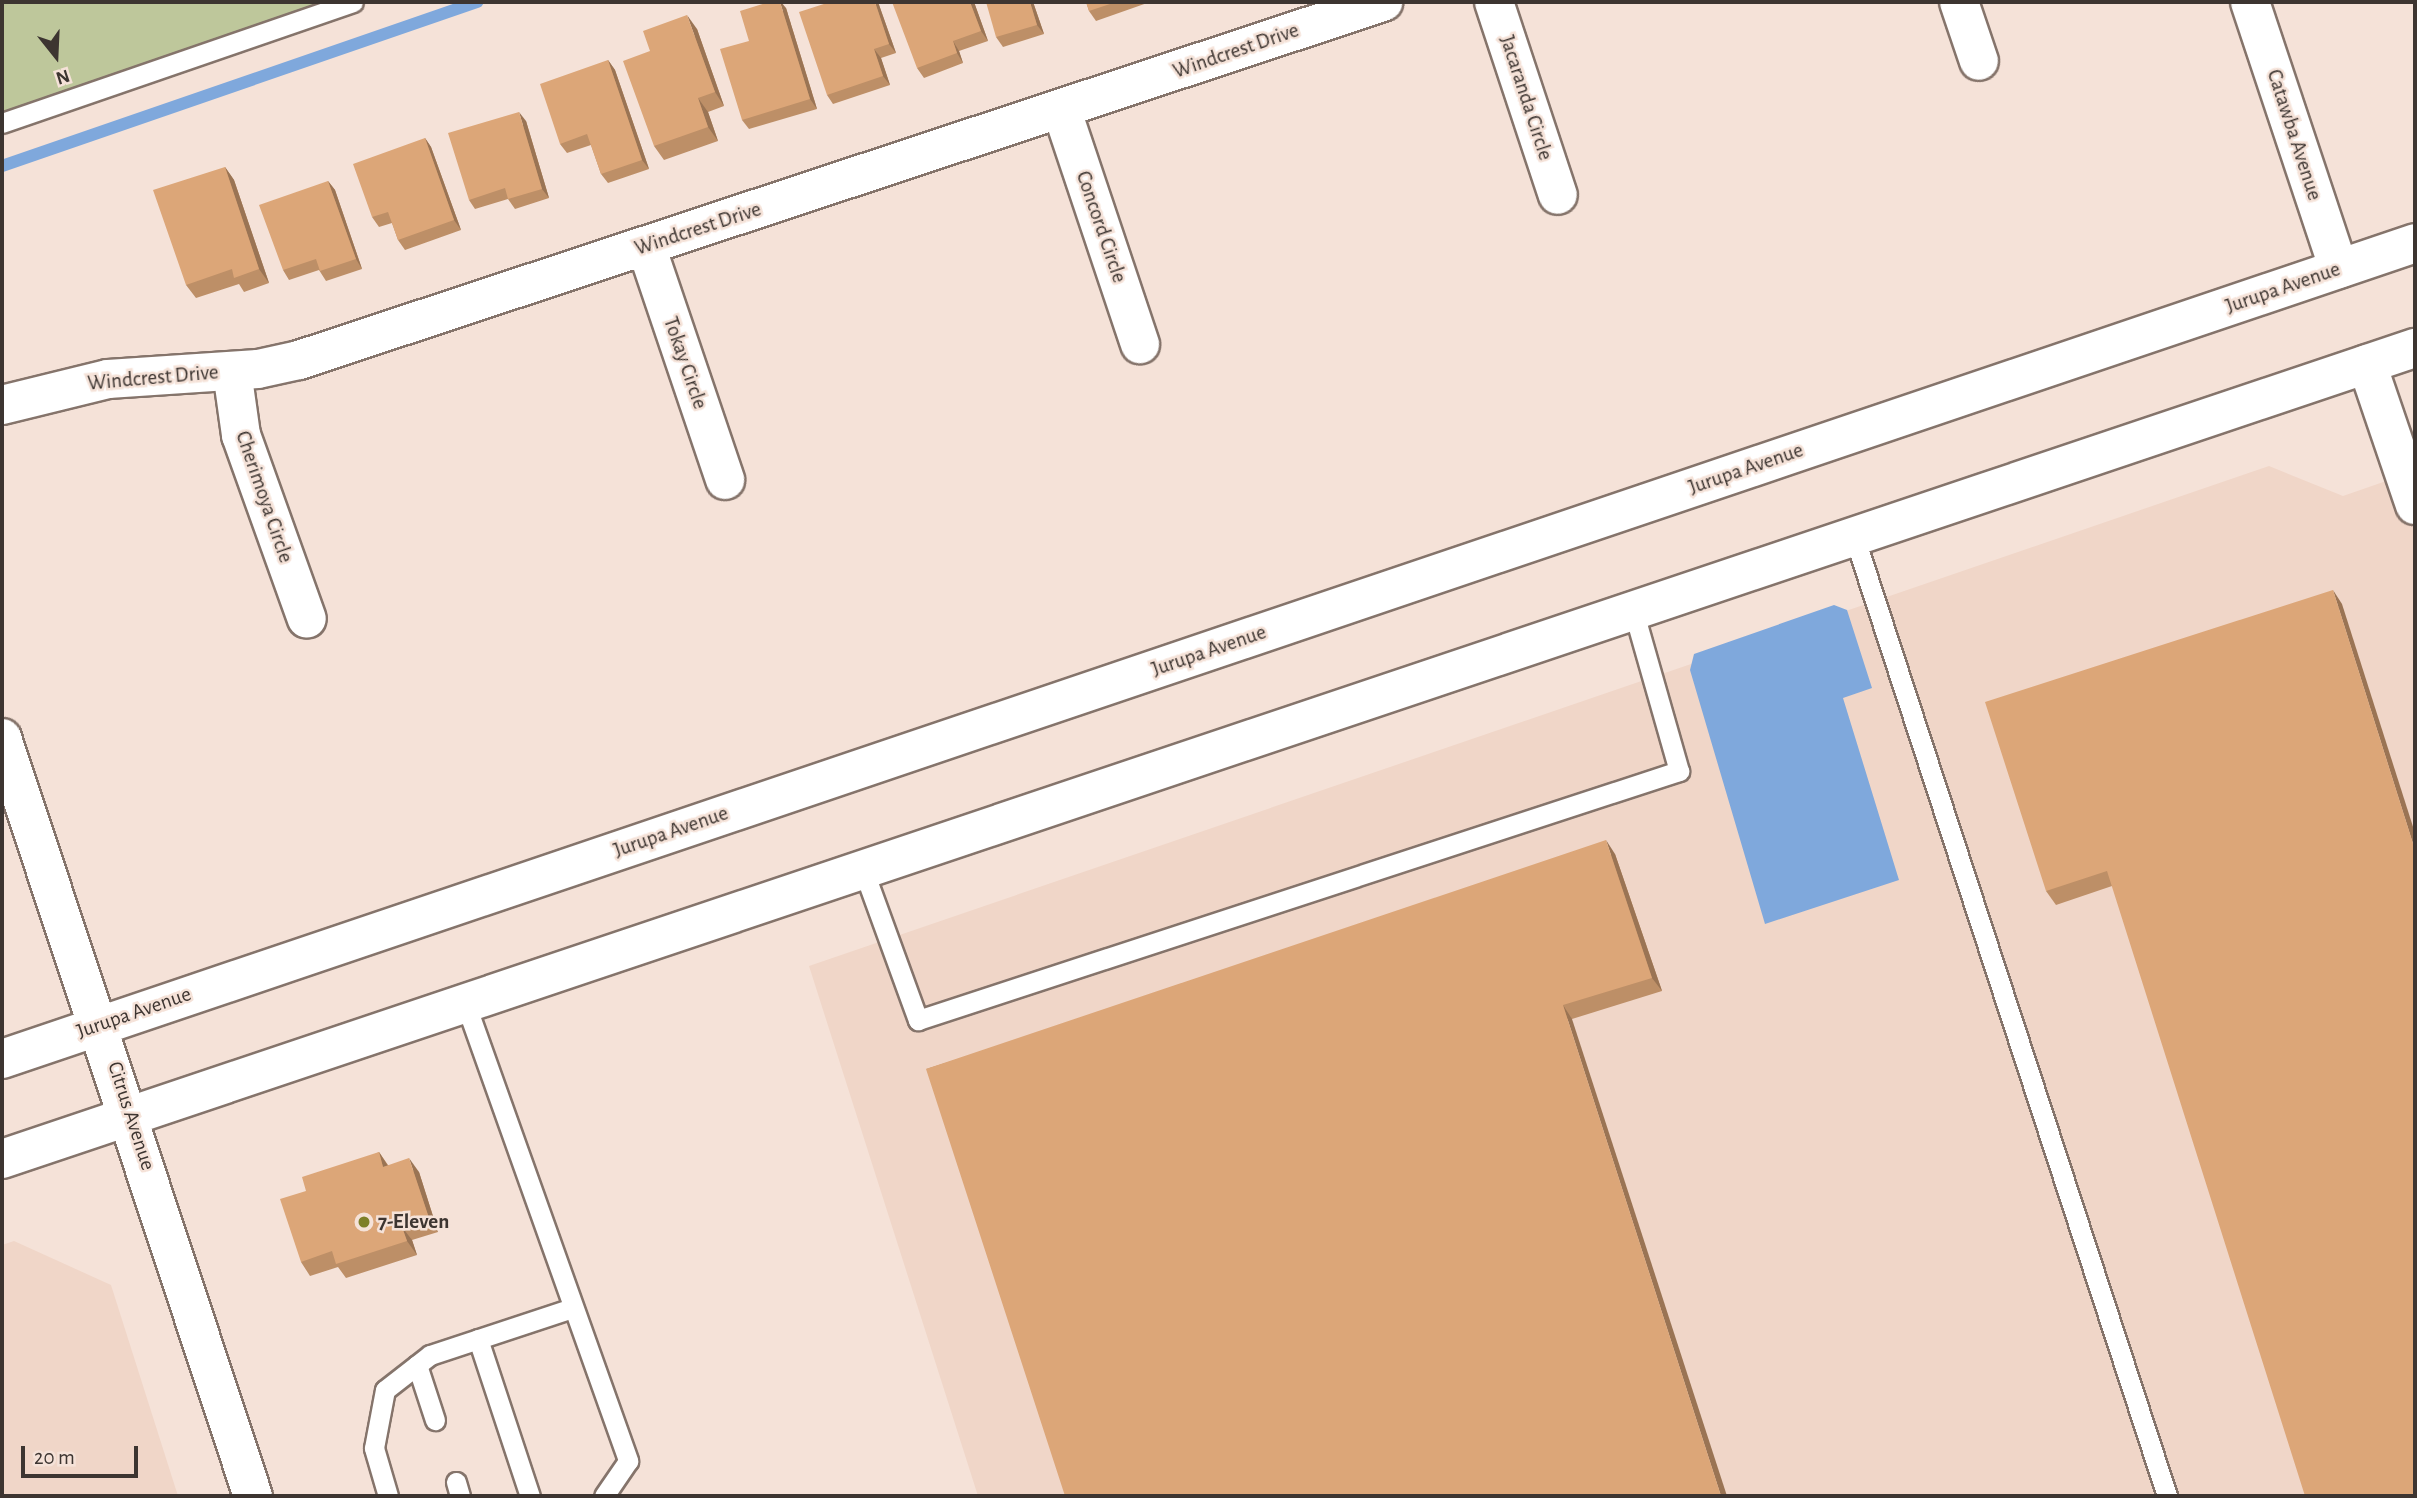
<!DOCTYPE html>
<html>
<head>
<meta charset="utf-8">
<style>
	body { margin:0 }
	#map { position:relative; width:2417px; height:1498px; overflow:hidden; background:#f5e2d8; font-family:"Alegreya Sans",sans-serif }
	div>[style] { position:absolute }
	.built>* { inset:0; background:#f0d6c8 }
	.green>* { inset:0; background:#bec79b }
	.water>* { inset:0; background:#7fa8dc }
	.stream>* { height:12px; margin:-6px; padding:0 6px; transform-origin:6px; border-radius:6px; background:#7fa8dc }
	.roads { filter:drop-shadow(2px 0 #85746b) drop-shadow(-2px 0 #85746b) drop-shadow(0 2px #85746b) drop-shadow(0 -2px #85746b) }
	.lane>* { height:19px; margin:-9.5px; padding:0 9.5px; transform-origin:9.5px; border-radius:9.5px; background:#fff }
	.street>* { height:38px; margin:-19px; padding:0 19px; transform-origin:19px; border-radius:19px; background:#fff }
	.secondary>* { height:38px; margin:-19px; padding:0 19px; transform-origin:19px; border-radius:19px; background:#fff }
	.primary>* { height:38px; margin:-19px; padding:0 19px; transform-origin:19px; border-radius:19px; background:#fff }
	.wall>* { inset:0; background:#bd8f67 }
	.shaded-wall>* { inset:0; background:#9a7454 }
	.building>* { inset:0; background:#dca678 }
	.dots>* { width:19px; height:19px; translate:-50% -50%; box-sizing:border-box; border:4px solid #f5e2d8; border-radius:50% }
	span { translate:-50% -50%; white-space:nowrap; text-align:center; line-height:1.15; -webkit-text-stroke:5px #f5e2d8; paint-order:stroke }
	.street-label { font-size:21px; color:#3d3531 }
	.poi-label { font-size:21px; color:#3d3531; font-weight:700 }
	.left { translate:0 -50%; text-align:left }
	.frame { position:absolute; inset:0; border:4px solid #3d3531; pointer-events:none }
	.north { position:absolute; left:21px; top:21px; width:70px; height:70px; -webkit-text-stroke:5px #f5e2d8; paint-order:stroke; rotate:162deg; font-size:19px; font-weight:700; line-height:28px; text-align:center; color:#3d3531 }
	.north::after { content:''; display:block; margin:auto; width:24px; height:32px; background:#3d3531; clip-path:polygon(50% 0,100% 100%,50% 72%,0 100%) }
	.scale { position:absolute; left:21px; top:1446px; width:117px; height:32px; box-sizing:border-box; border:4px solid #3d3531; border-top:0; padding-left:9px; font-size:21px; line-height:24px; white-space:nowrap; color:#3d3531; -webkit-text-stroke:5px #f5e2d8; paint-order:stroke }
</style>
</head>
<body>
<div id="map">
	<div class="built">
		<i style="clip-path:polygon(2269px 466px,2343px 496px,2415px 471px,2415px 1496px,978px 1496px,809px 966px)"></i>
		<i style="clip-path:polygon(14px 1241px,111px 1285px,178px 1496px,2px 1496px,2px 1245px)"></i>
	</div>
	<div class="green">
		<i style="clip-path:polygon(2px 2px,323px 2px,2px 112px)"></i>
	</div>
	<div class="water">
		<i style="clip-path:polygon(1834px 605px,1847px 610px,1872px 688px,1843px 698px,1899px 880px,1765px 924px,1690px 670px,1694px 654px)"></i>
	</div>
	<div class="stream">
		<i style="left:2px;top:166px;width:503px;rotate:-19.05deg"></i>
	</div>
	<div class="roads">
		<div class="lane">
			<i style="left:2px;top:123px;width:371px;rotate:-19deg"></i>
			<i style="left:1854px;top:536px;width:1010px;rotate:71.94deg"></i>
			<i style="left:863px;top:869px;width:161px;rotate:70deg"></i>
			<i style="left:918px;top:1020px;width:801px;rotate:-18.12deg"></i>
			<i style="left:1679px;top:771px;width:167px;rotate:-105.9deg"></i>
			<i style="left:466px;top:1005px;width:484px;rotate:70.4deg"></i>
			<i style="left:628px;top:1461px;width:42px;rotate:124.4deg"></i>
			<i style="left:478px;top:1339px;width:165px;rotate:71.7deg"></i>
			<i style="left:417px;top:1365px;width:58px;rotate:71.9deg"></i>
			<i style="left:456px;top:1482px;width:15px;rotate:74deg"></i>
			<i style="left:388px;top:1496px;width:50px;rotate:-106.3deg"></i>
			<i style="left:374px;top:1448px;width:59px;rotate:-79.3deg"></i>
			<i style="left:385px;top:1390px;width:57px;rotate:-37.9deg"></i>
			<i style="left:430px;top:1355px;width:150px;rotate:-18.3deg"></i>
		</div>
		<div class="street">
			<i style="left:1494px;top:2px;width:203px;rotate:71.7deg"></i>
			<i style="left:1959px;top:2px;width:62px;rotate:71.3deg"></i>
			<i style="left:2250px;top:2px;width:281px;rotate:71.6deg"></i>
			<i style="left:1062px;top:111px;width:246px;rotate:71.5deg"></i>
			<i style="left:646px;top:246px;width:247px;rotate:71.3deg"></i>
			<i style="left:2367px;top:364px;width:149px;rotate:71.2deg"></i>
			<i style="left:232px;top:371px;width:65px;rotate:82deg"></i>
			<i style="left:241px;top:435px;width:195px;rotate:70.3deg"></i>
			<i style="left:2px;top:405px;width:109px;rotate:-13.8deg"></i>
			<i style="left:108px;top:379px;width:150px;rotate:-3.8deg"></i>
			<i style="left:258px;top:369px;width:42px;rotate:-12.4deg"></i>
			<i style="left:299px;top:360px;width:1142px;rotate:-18.28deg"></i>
		</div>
		<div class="secondary">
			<i style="left:2px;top:738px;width:798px;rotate:71.68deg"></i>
		</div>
		<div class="primary">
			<i style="left:2px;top:1059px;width:2547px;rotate:-18.68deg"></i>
			<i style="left:2px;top:1159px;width:2546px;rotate:-18.58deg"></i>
		</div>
	</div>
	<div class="wall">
		<i style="clip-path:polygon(878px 2px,896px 53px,881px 58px,890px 85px,833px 104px,827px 95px)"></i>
		<i style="clip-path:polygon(974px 2px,988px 41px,959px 51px,963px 63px,924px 78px,917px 68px)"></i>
		<i style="clip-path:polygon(1033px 2px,1044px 34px,1003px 47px,996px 37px)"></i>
		<i style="clip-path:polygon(1086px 2px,1150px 2px,1096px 21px,1089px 11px)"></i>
		<i style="clip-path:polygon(786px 8px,817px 109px,749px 129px,742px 120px,749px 41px)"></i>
		<i style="clip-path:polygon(697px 29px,724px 106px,708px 112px,718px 141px,664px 160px,654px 146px)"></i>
		<i style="clip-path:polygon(608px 60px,615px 70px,649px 169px,608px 183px,601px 174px,591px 145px,567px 153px,560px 144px)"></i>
		<i style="clip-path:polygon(526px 121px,549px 198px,515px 209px,508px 199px,475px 209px,469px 200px)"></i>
		<i style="clip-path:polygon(425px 138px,431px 147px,461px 230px,405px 250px,398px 240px,392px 223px,379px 227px,372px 217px)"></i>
		<i style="clip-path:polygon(225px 167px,234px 180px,269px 283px,244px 292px,239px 284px,196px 298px,186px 285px)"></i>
		<i style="clip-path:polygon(328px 181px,335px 190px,362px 269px,326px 281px,319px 270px,289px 280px,283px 270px)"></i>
		<i style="clip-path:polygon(2342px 604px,2112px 886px,2056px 905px,2046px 891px)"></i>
		<i style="clip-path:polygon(1615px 854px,1662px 991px,1572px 1019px,926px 1069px)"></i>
		<i style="clip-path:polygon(379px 1152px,388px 1165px,419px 1172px,438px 1232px,412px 1240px,417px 1255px,346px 1278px,338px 1267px,310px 1276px,301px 1262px,306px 1191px)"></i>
	</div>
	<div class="shaded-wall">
		<i style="clip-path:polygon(780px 2px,781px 2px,786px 8px,817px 109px,810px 99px)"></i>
		<i style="clip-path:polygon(875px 2px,878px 2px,896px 53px,889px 44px)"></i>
		<i style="clip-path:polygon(970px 2px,974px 2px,988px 41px,981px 31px)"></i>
		<i style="clip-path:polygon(1030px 2px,1033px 2px,1044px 34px,1037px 25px)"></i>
		<i style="clip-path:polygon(687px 15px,697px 29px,724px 106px,715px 92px)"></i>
		<i style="clip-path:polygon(953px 41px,959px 51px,963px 63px,957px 53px)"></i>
		<i style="clip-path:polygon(874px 49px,881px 58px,890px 85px,883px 76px)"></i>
		<i style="clip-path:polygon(608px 60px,615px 70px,649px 169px,642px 160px)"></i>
		<i style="clip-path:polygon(698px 98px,708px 112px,718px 141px,708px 127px)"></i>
		<i style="clip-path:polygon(519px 112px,526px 121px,549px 198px,542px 189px)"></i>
		<i style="clip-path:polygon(425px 138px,431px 147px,461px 230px,454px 220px)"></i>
		<i style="clip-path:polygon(225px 167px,234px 180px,269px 283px,259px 269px)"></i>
		<i style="clip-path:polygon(328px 181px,335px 190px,362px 269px,356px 259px)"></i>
		<i style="clip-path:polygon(2333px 590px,2342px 604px,2415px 833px,2415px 850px)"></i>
		<i style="clip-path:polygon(1606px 840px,1615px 854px,1662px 991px,1652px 978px)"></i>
		<i style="clip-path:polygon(1563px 1005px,1572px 1019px,1727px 1496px,1721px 1496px)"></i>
		<i style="clip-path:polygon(379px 1152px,388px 1166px,383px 1167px)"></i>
		<i style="clip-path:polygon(409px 1158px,419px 1172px,438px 1232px,429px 1218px)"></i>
		<i style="clip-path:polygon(402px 1227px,412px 1240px,417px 1255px,407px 1241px)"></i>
	</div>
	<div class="building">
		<i style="clip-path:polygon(769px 2px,780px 2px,810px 99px,742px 120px,720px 49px,749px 41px,740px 11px)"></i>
		<i style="clip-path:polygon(830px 2px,875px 2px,889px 44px,874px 49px,883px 76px,827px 95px,799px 12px)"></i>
		<i style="clip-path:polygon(892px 2px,970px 2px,981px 31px,953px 41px,957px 53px,917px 68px)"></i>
		<i style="clip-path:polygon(986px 2px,1030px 2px,1037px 25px,996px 37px)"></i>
		<i style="clip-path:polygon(1086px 2px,1116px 2px,1089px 11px)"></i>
		<i style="clip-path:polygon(687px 15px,715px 92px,698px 98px,708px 127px,654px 146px,623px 61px,650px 51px,643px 31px)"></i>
		<i style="clip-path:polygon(608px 60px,642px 160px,601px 174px,587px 134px,560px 144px,540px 84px)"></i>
		<i style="clip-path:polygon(519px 112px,542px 189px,508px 199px,505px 188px,469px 200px,448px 133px)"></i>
		<i style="clip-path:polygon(425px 138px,454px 220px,398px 240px,388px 212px,372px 217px,353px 164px)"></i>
		<i style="clip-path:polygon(225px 167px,259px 269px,234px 278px,232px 269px,186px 285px,153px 190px)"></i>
		<i style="clip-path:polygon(328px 181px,356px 259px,320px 271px,316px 259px,283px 270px,259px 205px)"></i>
		<i style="clip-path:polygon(2333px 590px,2415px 850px,2415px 1496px,2305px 1496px,2107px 871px,2046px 891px,1985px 702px)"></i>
		<i style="clip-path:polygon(1606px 840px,1652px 978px,1563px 1005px,1721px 1496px,1065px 1496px,926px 1069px)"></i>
		<i style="clip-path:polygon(379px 1152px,383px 1167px,409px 1158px,429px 1218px,402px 1227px,407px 1241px,336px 1264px,332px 1251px,301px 1262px,280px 1199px,306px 1191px,302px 1177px)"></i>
	</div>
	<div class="dots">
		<i style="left:364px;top:1222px;background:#7d7f28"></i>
	</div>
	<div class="street-label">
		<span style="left:1236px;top:51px;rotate:-19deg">Windcrest Drive</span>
		<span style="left:1526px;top:98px;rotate:72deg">Jacaranda Circle</span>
		<span style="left:2294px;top:135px;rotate:72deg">Catawba Avenue</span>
		<span style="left:1101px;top:227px;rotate:71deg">Concord Circle</span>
		<span style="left:698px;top:229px;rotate:-18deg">Windcrest Drive</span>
		<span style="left:2283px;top:288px;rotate:-19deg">Jurupa Avenue</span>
		<span style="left:685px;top:363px;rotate:71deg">Tokay Circle</span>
		<span style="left:153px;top:378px;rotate:-5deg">Windcrest Drive</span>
		<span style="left:1746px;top:469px;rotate:-19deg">Jurupa Avenue</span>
		<span style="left:264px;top:497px;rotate:71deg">Cherimoya Circle</span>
		<span style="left:1209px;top:651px;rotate:-19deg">Jurupa Avenue</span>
		<span style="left:671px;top:832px;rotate:-19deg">Jurupa Avenue</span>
		<span style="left:134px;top:1013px;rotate:-19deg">Jurupa Avenue</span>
		<span style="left:131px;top:1116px;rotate:72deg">Citrus Avenue</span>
	</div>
	<div class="poi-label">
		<span class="left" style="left:378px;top:1222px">7-Eleven</span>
	</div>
	<div class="frame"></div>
	<div class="north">N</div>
	<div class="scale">20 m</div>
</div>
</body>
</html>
